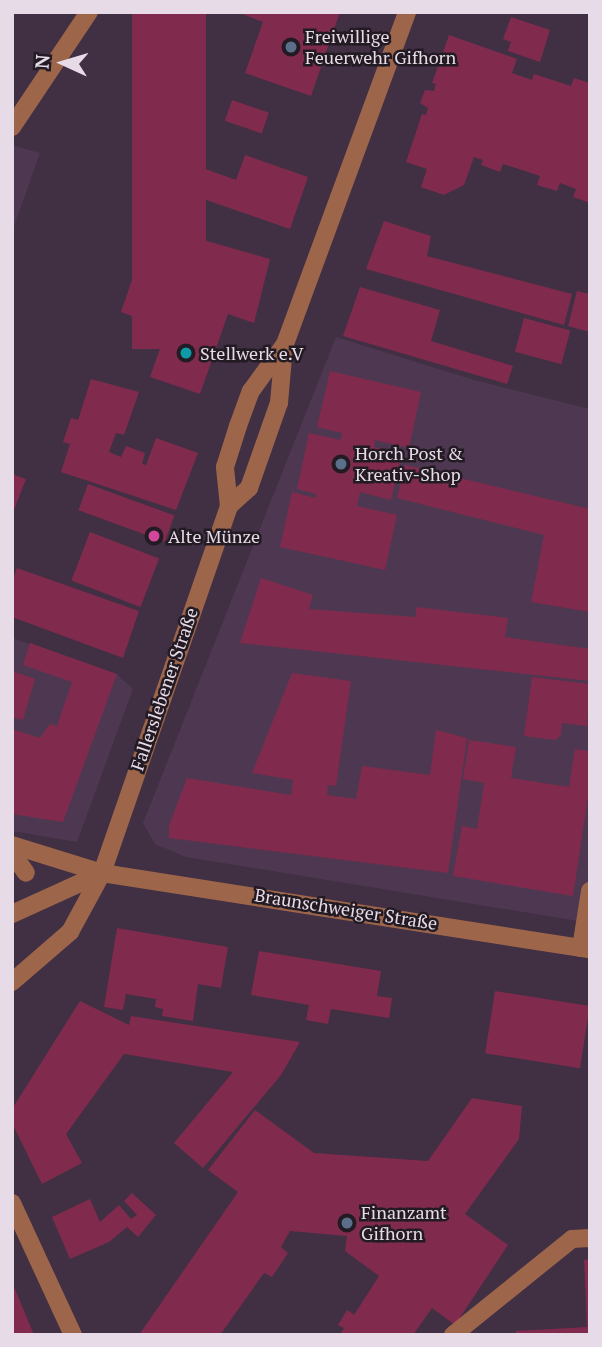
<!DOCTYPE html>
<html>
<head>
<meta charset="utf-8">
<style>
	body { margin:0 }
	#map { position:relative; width:602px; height:1347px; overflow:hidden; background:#412f43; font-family:"PT Serif",serif }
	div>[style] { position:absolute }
	.built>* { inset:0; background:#4e3750 }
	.building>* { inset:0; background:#802b4d; transform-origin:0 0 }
	.minor>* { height:18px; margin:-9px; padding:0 9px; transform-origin:9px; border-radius:9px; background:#9d664b }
	.dots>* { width:19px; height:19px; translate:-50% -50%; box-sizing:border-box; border:4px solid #231b24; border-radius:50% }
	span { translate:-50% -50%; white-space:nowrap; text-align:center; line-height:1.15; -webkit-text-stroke:5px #231b24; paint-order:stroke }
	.poi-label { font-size:18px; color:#e6dbe7 }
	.left { translate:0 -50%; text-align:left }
	.street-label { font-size:18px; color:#e6dbe7 }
	.frame { position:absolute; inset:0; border:14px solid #e6dbe7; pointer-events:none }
	.north { position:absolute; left:28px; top:28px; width:70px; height:70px; -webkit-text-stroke:5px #231b24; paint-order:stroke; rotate:274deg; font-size:19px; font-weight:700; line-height:28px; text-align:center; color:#e6dbe7 }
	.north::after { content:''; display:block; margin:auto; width:24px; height:32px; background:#e6dbe7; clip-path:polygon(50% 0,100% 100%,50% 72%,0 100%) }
</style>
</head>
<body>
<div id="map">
	<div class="built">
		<i style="clip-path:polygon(12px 145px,40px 153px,12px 232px)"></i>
		<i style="clip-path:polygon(336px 337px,474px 380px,590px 409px,590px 923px,186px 857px,155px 844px,143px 823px)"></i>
		<i style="clip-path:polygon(12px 638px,117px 674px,133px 689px,77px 842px,12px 831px)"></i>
	</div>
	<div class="building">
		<i style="left:132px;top:12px;width:74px;height:337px"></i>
		<i style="clip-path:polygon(237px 12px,340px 12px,311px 96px,245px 73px,263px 22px)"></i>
		<i style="clip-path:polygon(511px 17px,550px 30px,540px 62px,508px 51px,511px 42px,503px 39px)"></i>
		<i style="clip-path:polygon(449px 35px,517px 59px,512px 73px,532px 80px,534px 74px,571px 86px,574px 78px,590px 83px,590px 203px,573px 197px,576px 189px,560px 183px,557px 191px,537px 185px,540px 176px,503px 164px,500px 172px,481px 165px,483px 160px,474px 157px,464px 185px,444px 195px,421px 187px,427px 169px,406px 162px,422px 114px,426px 115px,428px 108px,420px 103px,425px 90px,434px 91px,436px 84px,432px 83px)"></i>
		<i style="left:232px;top:100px;width:39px;height:22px;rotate:19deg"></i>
		<i style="clip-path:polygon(245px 155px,308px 177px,290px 229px,163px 185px,172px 157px,236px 180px)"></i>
		<i style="clip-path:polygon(384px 221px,431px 236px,427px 256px,572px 294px,564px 325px,366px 269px)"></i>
		<i style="clip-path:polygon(193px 237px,270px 259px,254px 323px,228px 314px,200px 394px,150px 377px,167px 329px,121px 312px,132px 280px,173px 295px)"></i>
		<i style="clip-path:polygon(360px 287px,440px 310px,431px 341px,513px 366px,507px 384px,343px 336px)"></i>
		<i style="clip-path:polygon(577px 291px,590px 294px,590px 332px,568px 326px)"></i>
		<i style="left:524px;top:318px;width:48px;height:35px;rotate:15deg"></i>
		<i style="clip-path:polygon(330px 371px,421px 392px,409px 448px,375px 440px,374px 447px,402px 453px,391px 500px,360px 492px,357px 506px,397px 515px,385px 570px,280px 547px,292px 492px,316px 498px,316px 494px,297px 489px,309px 433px,341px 440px,342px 433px,317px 427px)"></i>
		<i style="clip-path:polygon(91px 379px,139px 392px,124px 435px,116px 433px,109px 452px,121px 457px,126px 446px,145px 453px,142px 464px,146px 465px,156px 438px,198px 453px,176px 510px,61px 472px,70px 444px,63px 442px,71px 418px,78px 420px)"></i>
		<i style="clip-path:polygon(405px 465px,590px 509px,590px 612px,531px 602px,544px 535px,397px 498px)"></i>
		<i style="clip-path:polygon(12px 474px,26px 479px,12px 515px)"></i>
		<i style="left:88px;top:484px;width:92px;height:28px;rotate:20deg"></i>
		<i style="left:90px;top:532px;width:74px;height:52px;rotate:21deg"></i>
		<i style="clip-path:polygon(17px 568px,139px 611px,123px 658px,12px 617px,12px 582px)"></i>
		<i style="clip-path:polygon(261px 578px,313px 595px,309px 609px,416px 617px,416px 607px,508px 618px,505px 637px,590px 649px,590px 681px,240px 643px)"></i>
		<i style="clip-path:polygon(30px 643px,117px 674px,63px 822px,12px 814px,12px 729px,40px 738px,50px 724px,57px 726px,72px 682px,23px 665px)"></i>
		<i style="clip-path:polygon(12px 671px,35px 679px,23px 720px,12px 717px)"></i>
		<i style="clip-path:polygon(292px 673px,351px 681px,336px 786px,328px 785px,327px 795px,356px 799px,362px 766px,430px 775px,436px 730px,467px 738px,448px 873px,169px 838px,169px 826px,187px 778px,291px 795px,293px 780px,252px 773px)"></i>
		<i style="clip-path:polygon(532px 677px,590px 684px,587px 726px,562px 723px,561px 735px,555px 740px,524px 736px)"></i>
		<i style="clip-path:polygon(469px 740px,516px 747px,511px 778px,569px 787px,575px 749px,590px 751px,590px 784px,573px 896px,453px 876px,462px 826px,477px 829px,484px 783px,463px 779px)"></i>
		<i style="clip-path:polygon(117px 928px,228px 947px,221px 988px,198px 984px,193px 1021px,162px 1016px,163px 1009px,155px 1007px,156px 999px,126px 994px,123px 1010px,104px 1007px)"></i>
		<i style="clip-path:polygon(259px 951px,381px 971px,377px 996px,392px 998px,389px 1018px,331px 1009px,328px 1024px,306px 1020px,309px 1005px,251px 995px)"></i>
		<i style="left:495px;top:991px;width:96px;height:63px;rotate:9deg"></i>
		<i style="clip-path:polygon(80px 1001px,129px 1025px,131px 1016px,300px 1042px,281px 1075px,203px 1168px,174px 1143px,233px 1072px,124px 1054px,66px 1134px,82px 1163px,42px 1184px,12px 1123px,12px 1109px)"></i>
		<i style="clip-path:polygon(472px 1098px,522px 1106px,519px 1139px,465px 1214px,508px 1245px,455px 1325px,432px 1308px,413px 1335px,340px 1335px,344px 1328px,338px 1325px,347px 1310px,354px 1315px,379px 1276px,345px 1251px,347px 1236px,290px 1231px,281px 1247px,288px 1253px,272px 1277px,264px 1273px,220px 1335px,139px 1335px,238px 1192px,208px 1170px,255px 1110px,314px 1153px,428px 1161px)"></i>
		<i style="clip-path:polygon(132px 1193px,156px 1215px,138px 1237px,127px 1227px,109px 1242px,70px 1259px,52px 1217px,90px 1199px,100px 1222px,119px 1205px,131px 1219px,137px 1215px,124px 1201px)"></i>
		<i style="clip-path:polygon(590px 1259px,590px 1335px,516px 1335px,516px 1331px,587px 1327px,584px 1260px)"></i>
		<i style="clip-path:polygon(12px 1282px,34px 1335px,12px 1335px)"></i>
	</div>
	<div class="minor">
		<i style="left:12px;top:127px;width:138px;rotate:-56.2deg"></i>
		<i style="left:229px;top:506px;width:27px;rotate:-42deg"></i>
		<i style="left:249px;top:488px;width:90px;rotate:-70.6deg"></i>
		<i style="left:279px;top:403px;width:57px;rotate:-85deg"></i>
		<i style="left:12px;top:845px;width:94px;rotate:17.3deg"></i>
		<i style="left:102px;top:873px;width:494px;rotate:8.9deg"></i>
		<i style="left:12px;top:853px;width:24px;rotate:55deg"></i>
		<i style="left:12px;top:914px;width:99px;rotate:-24.5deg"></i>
		<i style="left:581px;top:948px;width:58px;rotate:-81deg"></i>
		<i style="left:12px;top:982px;width:77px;rotate:-40.8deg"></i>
		<i style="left:70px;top:932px;width:67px;rotate:-61.5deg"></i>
		<i style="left:102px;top:873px;width:388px;rotate:-70.9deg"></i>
		<i style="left:229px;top:506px;width:39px;rotate:-96deg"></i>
		<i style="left:225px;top:467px;width:43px;rotate:-72.4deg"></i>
		<i style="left:238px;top:426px;width:37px;rotate:-70deg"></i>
		<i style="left:251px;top:391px;width:58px;rotate:-54.1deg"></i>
		<i style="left:285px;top:344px;width:354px;rotate:-69.8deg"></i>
		<i style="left:12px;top:1203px;width:145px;rotate:65.2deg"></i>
		<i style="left:453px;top:1335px;width:153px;rotate:-38.9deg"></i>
		<i style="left:572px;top:1239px;width:18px;rotate:-3deg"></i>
	</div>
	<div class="dots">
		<i style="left:291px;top:47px;background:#5c6f8a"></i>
		<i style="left:186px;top:353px;background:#0f9aa8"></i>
		<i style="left:341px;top:464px;background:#5c6f8a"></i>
		<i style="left:154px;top:536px;background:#d1479c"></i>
		<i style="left:347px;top:1223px;background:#5c6f8a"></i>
	</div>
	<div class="poi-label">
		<span class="left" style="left:305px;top:47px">Freiwillige<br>Feuerwehr Gifhorn</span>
		<span class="left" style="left:200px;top:353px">Stellwerk e.V</span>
		<span class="left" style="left:355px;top:464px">Horch Post &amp;<br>Kreativ-Shop</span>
		<span class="left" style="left:168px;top:536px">Alte Münze</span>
		<span class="left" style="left:361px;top:1223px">Finanzamt<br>Gifhorn</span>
	</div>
	<div class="street-label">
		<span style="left:164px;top:689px;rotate:-71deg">Fallerslebener Straße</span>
		<span style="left:346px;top:909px;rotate:9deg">Braunschweiger Straße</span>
	</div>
	<div class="frame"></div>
	<div class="north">N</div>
</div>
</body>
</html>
